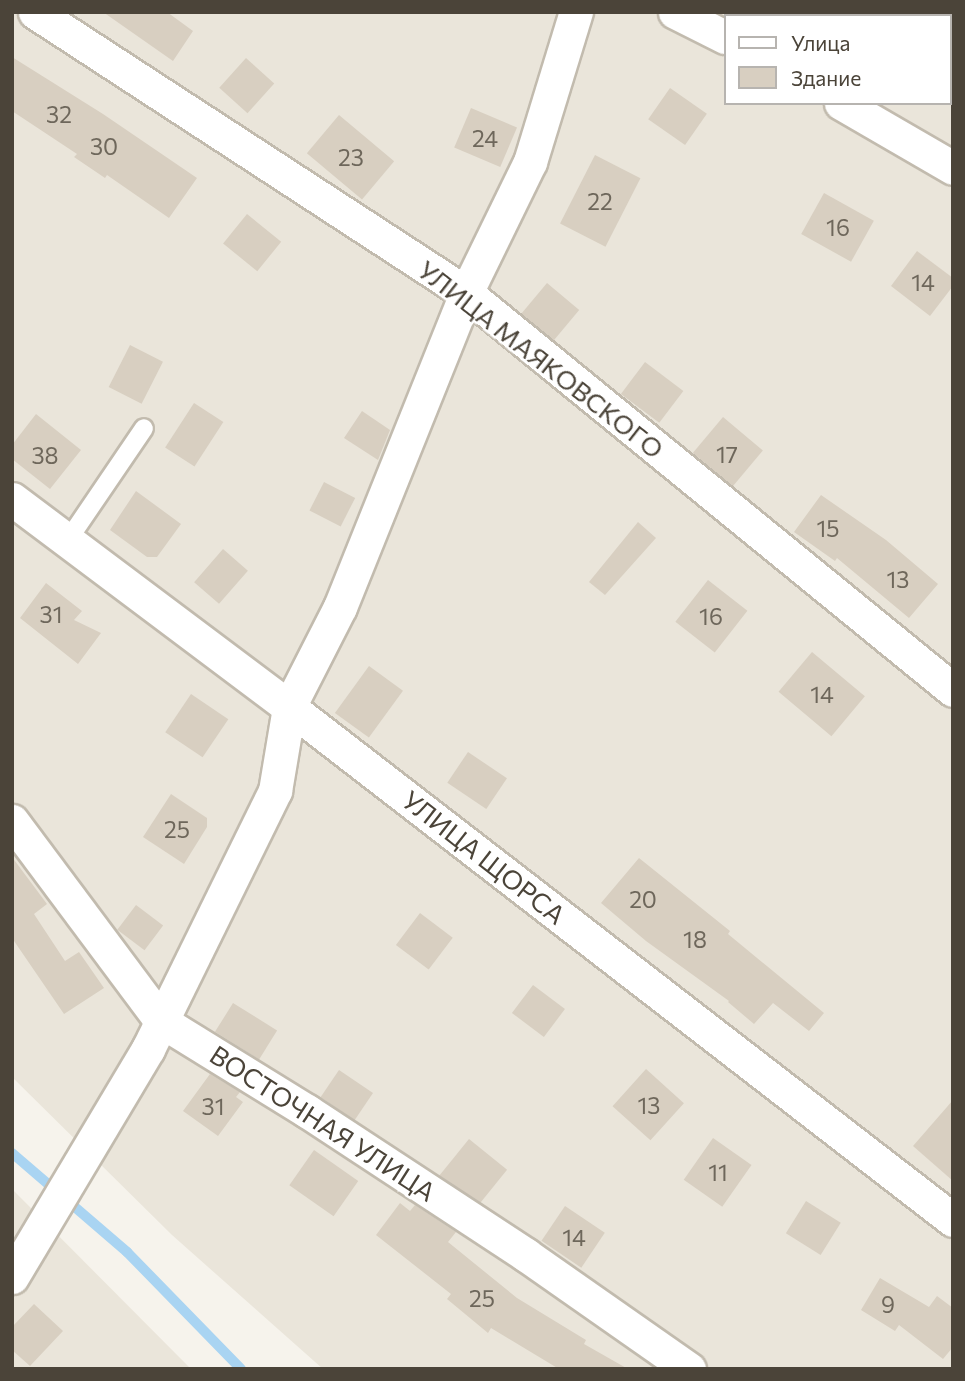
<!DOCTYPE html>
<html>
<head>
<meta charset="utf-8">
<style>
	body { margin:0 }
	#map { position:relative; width:965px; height:1381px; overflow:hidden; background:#f6f3ec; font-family:Commissioner,sans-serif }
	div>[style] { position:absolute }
	.residential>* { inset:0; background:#eae5da }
	.stream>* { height:10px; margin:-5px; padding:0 5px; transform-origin:5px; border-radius:5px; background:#a9d4f2 }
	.building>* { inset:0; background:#d8cfc1; transform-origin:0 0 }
	.roads { filter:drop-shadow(2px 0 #c2bbae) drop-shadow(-2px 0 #c2bbae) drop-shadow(0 2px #c2bbae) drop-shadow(0 -2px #c2bbae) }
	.lane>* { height:18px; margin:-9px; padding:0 9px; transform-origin:9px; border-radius:9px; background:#fff }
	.street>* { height:33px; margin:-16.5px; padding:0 16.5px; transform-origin:16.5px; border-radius:16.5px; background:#fff }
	span { translate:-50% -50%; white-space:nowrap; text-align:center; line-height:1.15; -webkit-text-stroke:5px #fff; paint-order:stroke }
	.number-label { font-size:23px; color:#6e675b }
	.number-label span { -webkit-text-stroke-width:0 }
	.street-label { font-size:26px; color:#4b4439 }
	.frame { position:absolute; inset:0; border:14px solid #4b4439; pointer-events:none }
	.legend { position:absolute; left:724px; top:14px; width:228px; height:91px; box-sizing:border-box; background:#fff; border:2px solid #b7b4b0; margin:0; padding:9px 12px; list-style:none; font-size:21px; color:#4b4439 }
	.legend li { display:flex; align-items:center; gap:14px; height:35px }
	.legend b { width:35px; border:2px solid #b7b4b0 }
</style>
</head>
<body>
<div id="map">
	<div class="residential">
		<i style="clip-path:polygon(evenodd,12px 12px,953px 12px,953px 1369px,323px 1369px,172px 1235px,12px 1077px,12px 12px,725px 16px,949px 16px,949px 103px,725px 103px,725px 16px)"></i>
		<i style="clip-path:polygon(12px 1189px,191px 1369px,12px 1369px)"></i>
	</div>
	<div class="stream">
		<i style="left:12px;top:1153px;width:152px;rotate:40.7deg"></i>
		<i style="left:127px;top:1252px;width:163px;rotate:45.7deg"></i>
	</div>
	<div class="building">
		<i style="clip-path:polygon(103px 12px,167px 12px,193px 31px,173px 61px)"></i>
		<i style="clip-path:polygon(12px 57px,103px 114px,197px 178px,169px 218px,107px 175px,105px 178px,74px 157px,77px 154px,12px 111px)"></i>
		<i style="left:246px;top:58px;width:38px;height:40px;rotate:42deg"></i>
		<i style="left:670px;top:88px;width:45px;height:38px;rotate:35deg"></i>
		<i style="left:471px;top:108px;width:50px;height:43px;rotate:23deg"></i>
		<i style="left:339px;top:115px;width:72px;height:50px;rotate:40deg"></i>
		<i style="left:595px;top:155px;width:51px;height:77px;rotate:27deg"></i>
		<i style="left:824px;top:193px;width:57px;height:47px;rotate:29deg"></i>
		<i style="left:247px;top:214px;width:44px;height:38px;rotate:39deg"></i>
		<i style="clip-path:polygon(917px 251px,953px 278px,953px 286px,930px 316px,891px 286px)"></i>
		<i style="left:547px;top:283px;width:42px;height:40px;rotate:40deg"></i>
		<i style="left:130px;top:345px;width:37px;height:47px;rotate:27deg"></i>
		<i style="left:645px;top:362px;width:48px;height:40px;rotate:37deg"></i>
		<i style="left:194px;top:403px;width:35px;height:53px;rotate:33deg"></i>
		<i style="clip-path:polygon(362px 411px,390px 430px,378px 460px,344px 438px)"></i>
		<i style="clip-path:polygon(36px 414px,81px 450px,50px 489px,12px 459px,12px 445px)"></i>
		<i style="left:723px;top:417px;width:52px;height:47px;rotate:40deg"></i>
		<i style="left:324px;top:482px;width:35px;height:32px;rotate:27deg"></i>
		<i style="clip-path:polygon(136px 491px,181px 524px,157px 557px,147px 557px,110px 530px)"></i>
		<i style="clip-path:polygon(821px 495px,886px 540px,938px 584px,909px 618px,837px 558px,835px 561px,794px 532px)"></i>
		<i style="clip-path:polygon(638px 522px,656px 538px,605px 595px,589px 582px)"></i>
		<i style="left:223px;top:549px;width:33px;height:44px;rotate:41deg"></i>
		<i style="left:708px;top:580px;width:50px;height:53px;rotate:38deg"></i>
		<i style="clip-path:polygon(46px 583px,82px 611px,74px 620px,101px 633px,78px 664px,20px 618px)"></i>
		<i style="left:812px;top:652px;width:69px;height:52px;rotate:40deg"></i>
		<i style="left:369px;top:666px;width:42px;height:58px;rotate:36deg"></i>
		<i style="left:191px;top:694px;width:45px;height:46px;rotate:34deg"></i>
		<i style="left:468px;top:752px;width:47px;height:37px;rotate:34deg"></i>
		<i style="clip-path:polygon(171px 794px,207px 818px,207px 827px,184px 864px,143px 837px)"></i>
		<i style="clip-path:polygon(12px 857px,47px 904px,34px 914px,65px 961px,79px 952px,104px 988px,64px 1014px,12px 938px)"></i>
		<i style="clip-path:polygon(639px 858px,730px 931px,728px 934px,824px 1013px,809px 1031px,773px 1003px,754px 1024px,728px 1002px,729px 1001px,646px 941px,601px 903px)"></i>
		<i style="left:136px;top:905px;width:34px;height:31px;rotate:37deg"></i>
		<i style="left:420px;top:913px;width:41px;height:40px;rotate:37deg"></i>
		<i style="left:533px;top:985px;width:40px;height:35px;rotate:37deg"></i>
		<i style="left:233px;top:1003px;width:52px;height:34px;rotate:32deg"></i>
		<i style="left:646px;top:1069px;width:51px;height:50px;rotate:42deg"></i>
		<i style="left:339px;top:1070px;width:41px;height:33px;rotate:34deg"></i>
		<i style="clip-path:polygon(210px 1074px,240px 1092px,236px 1097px,243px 1102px,218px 1136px,183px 1111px)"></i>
		<i style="clip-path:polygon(953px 1100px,953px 1181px,913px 1146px)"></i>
		<i style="left:713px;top:1138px;width:47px;height:51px;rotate:35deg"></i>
		<i style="left:469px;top:1139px;width:49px;height:47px;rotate:39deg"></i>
		<i style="left:314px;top:1150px;width:54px;height:43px;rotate:35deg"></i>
		<i style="left:806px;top:1201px;width:41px;height:38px;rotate:32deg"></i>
		<i style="clip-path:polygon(400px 1203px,410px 1211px,415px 1205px,456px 1232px,448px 1242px,517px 1298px,586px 1340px,584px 1344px,628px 1369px,559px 1369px,491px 1328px,488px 1333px,447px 1299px,451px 1294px,376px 1235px)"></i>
		<i style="left:565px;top:1206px;width:48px;height:42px;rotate:34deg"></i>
		<i style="clip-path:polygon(880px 1278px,929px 1307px,937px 1296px,953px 1308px,953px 1347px,943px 1359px,899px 1325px,895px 1331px,861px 1310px)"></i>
		<i style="clip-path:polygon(34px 1304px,63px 1331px,30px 1366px,12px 1350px,12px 1327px)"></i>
	</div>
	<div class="roads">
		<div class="lane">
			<i style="left:68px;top:540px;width:135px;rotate:-55.8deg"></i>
		</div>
		<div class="street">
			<i style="left:35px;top:12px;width:515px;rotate:33.1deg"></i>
			<i style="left:466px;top:293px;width:628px;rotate:39.19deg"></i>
			<i style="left:675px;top:12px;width:56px;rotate:26.6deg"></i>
			<i style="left:841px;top:103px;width:129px;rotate:30.1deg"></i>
			<i style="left:12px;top:499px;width:346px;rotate:36.9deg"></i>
			<i style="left:289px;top:707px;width:839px;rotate:37.69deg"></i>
			<i style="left:12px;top:821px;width:249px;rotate:53.3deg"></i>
			<i style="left:161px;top:1021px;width:172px;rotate:31.7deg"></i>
			<i style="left:307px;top:1111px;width:262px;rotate:33.3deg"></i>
			<i style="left:526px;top:1255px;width:199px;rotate:35deg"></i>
			<i style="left:12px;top:1277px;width:265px;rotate:-59.2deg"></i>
			<i style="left:148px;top:1049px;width:288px;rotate:-63.8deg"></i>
			<i style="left:275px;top:791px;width:85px;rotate:-80.5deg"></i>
			<i style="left:289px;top:707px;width:112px;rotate:-63deg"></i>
			<i style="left:340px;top:607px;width:338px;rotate:-68.1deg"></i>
			<i style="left:466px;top:293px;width:146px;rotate:-64deg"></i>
			<i style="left:530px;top:162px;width:157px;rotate:-73deg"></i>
		</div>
	</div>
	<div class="number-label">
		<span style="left:59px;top:114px">32</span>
		<span style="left:485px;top:138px">24</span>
		<span style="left:104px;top:146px">30</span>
		<span style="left:351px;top:157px">23</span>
		<span style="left:600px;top:201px">22</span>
		<span style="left:838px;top:227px">16</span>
		<span style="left:923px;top:282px">14</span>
		<span style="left:727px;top:454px">17</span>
		<span style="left:45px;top:455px">38</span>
		<span style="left:828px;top:528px">15</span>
		<span style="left:898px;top:579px">13</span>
		<span style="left:51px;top:614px">31</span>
		<span style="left:711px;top:616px">16</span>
		<span style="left:822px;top:694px">14</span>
		<span style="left:177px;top:829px">25</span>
		<span style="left:643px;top:899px">20</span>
		<span style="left:695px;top:939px">18</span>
		<span style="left:649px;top:1105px">13</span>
		<span style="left:213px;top:1106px">31</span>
		<span style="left:718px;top:1172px">11</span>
		<span style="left:574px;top:1237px">14</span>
		<span style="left:482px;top:1298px">25</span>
		<span style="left:888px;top:1304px">9</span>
	</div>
	<div class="street-label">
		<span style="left:541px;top:359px;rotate:38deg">УЛИЦА МАЯКОВСКОГО</span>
		<span style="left:484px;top:857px;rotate:38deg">УЛИЦА ЩОРСА</span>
		<span style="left:323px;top:1123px;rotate:33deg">ВОСТОЧНАЯ УЛИЦА</span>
	</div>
	<div class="frame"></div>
	<ul class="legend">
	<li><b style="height:9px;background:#fff"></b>Улица</li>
	<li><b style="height:19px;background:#d8cfc1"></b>Здание</li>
	</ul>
</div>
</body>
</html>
